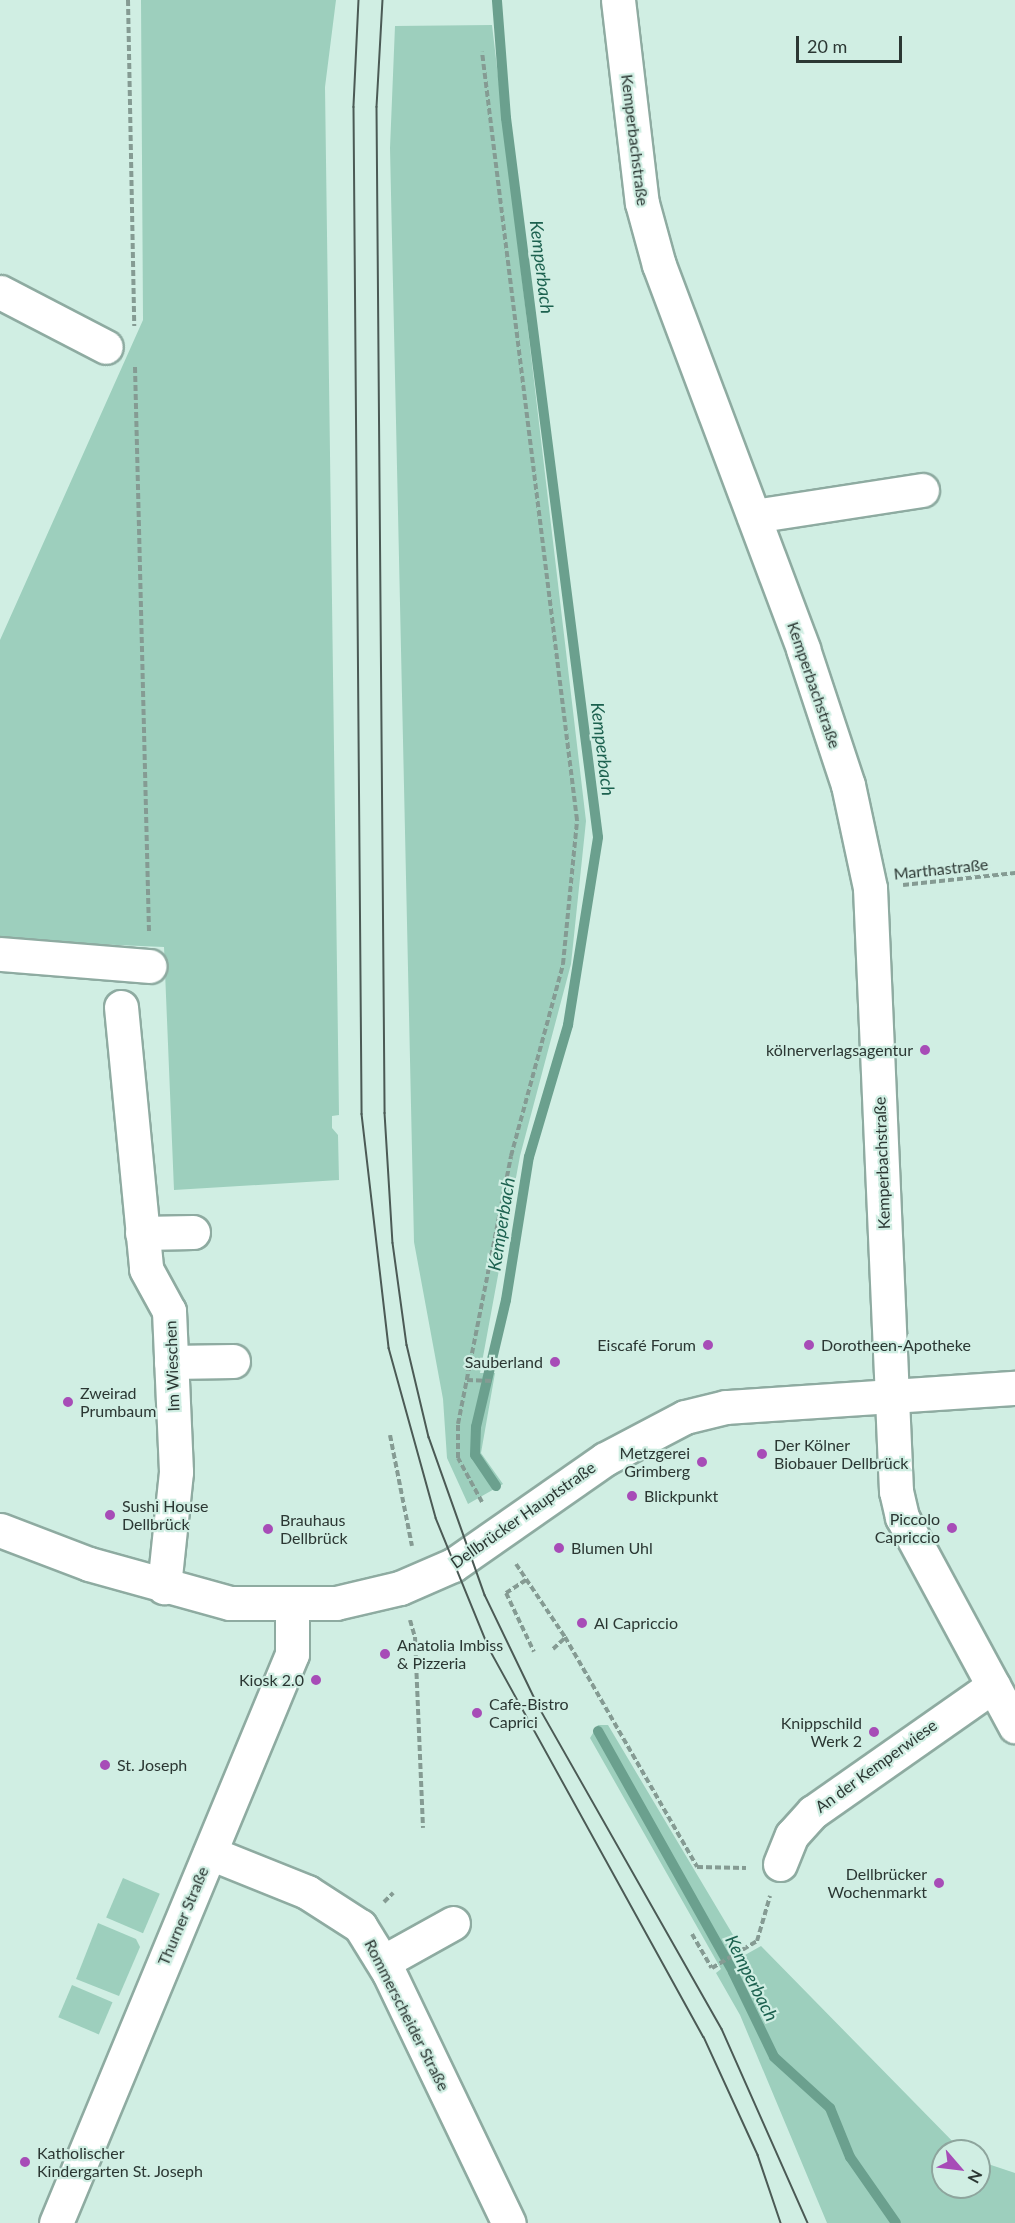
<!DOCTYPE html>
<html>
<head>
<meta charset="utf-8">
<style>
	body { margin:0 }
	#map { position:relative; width:1015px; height:2223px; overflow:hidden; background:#d0eee3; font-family:Lato,sans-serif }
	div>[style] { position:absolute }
	.green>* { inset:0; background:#9dcfbd; transform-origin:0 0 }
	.stream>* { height:10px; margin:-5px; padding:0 5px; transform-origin:5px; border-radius:5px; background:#6ba08e }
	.path>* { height:4px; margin-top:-2px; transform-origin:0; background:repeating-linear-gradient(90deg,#859b93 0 6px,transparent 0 9px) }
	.roads { filter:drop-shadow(2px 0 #8eaba1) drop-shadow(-2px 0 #8eaba1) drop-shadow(0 2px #8eaba1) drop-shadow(0 -2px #8eaba1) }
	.minor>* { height:33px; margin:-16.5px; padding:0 16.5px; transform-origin:16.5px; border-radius:16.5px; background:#fff }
	.tram>* { height:1.5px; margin:-0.75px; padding:0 0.75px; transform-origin:0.75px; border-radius:0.75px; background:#4b5a55 }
	.dots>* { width:16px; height:16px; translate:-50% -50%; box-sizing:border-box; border:3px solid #d0eee3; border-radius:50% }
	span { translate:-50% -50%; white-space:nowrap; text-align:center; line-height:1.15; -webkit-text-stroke:4.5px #d0eee3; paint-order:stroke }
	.street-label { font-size:16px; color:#2b3733 }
	.poi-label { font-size:16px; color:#2b3733 }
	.right { translate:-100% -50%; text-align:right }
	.left { translate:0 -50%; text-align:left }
	.water-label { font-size:18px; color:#1c614f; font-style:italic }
	.north { position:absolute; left:931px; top:2139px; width:60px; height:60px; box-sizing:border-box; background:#d0eee3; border:2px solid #8ea59d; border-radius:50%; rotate:118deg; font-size:16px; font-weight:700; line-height:24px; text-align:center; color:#2b3733 }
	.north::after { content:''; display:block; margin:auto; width:21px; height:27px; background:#a74cb7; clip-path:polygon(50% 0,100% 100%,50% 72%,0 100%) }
	.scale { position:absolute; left:796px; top:36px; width:106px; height:27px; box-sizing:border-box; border:3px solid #2b3733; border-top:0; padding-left:8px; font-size:18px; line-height:21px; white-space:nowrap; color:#2b3733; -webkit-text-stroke:4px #d0eee3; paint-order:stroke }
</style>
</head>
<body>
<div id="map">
	<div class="green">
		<i style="clip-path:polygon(141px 0,336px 0,325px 87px,339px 1115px,332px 1116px,332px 1128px,338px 1135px,339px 1180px,174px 1190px,164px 947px,0 940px,0 640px,143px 320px)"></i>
		<i style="clip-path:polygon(492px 25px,586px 821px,571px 964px,520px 1156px,480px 1373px,495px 1373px,481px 1453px,503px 1484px,468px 1504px,447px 1458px,443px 1399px,414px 1242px,390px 148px,395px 26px)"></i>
		<i style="clip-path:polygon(598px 1725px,608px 1725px,745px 1955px,761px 1946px,962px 2151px,943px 2151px,943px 2187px,979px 2187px,979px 2161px,1015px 2173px,1015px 2223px,827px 2223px,740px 2015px,716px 1973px,721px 1969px,590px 1738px)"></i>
		<i style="left:123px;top:1878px;width:40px;height:43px;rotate:23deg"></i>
		<i style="clip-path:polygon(98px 1923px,136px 1939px,140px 1947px,119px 1996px,76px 1979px)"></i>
		<i style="left:72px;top:1985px;width:44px;height:35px;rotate:23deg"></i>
	</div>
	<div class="stream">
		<i style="left:496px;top:1486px;width:37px;rotate:-124deg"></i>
		<i style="left:475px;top:1455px;width:28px;rotate:-88deg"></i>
		<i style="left:476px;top:1427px;width:130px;rotate:-76.7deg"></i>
		<i style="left:506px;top:1300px;width:145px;rotate:-80.9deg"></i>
		<i style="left:529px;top:1157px;width:138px;rotate:-73.5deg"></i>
		<i style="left:568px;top:1025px;width:190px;rotate:-80.9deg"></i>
		<i style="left:598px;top:837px;width:725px;rotate:-97.29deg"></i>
		<i style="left:506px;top:118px;width:118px;rotate:-94.4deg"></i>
		<i style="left:598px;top:1731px;width:276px;rotate:60.7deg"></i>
		<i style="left:733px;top:1972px;width:94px;rotate:64.2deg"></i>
		<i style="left:774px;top:2057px;width:76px;rotate:42.3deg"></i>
		<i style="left:830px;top:2108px;width:53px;rotate:67.8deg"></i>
		<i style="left:850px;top:2157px;width:80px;rotate:55.1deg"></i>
	</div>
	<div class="path">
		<i style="left:128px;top:0;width:326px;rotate:88.9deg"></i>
		<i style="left:135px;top:367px;width:565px;rotate:88.58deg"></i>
		<i style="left:903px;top:885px;width:113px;rotate:-6.1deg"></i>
		<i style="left:467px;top:1380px;width:26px;rotate:2deg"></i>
		<i style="left:390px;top:1435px;width:113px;rotate:78.8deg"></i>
		<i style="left:482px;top:1502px;width:50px;rotate:-118.6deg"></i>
		<i style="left:458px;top:1458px;width:34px;rotate:-90deg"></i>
		<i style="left:458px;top:1424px;width:273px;rotate:-78.8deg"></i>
		<i style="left:511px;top:1156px;width:199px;rotate:-74.8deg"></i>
		<i style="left:563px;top:964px;width:145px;rotate:-84.4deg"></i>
		<i style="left:577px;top:820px;width:774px;rotate:-97.05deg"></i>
		<i style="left:516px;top:1564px;width:88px;rotate:56.1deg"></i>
		<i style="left:565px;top:1637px;width:265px;rotate:60.1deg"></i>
		<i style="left:697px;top:1867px;width:49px;rotate:1.2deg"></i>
		<i style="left:526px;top:1580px;width:24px;rotate:147deg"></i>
		<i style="left:506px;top:1593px;width:65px;rotate:64.6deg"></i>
		<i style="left:410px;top:1620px;width:18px;rotate:74deg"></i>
		<i style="left:415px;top:1637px;width:191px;rotate:87.6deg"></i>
		<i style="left:553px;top:1649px;width:16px;rotate:-43deg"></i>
		<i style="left:384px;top:1902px;width:13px;rotate:-45deg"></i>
		<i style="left:692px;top:1934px;width:39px;rotate:60deg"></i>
		<i style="left:712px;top:1968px;width:52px;rotate:-31deg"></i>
		<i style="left:757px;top:1941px;width:47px;rotate:-73.9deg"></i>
	</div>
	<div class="roads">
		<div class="minor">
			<i style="left:618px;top:0;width:204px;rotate:83.3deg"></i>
			<i style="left:642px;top:203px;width:64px;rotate:74.7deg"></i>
			<i style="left:659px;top:265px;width:410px;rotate:69.4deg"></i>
			<i style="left:803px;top:649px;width:143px;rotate:71.7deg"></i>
			<i style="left:848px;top:785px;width:105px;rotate:77.9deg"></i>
			<i style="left:870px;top:888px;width:604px;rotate:87.53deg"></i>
			<i style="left:896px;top:1491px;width:27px;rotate:77deg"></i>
			<i style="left:902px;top:1517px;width:238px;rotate:61.6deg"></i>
			<i style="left:0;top:292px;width:119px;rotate:27.4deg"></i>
			<i style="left:754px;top:516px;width:170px;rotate:-8.8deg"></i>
			<i style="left:0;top:954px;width:150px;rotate:4.6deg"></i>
			<i style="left:121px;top:1007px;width:263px;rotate:84.5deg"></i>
			<i style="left:146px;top:1269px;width:48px;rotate:61.3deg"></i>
			<i style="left:169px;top:1311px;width:161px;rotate:87.5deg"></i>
			<i style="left:176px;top:1472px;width:116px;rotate:96deg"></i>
			<i style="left:142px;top:1233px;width:51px;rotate:-1.1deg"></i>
			<i style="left:171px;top:1362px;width:62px;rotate:-0.9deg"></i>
			<i style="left:0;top:1530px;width:95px;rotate:20.9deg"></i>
			<i style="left:89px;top:1564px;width:146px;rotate:15.5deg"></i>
			<i style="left:230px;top:1603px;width:106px"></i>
			<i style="left:336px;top:1603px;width:66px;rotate:-13.2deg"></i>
			<i style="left:400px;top:1588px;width:58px;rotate:-23.5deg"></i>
			<i style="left:453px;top:1565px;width:185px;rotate:-34.9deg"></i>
			<i style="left:605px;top:1459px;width:90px;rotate:-27.7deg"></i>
			<i style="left:685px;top:1417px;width:42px;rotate:-13.7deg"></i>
			<i style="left:726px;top:1407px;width:290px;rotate:-3.8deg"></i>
			<i style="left:210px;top:1853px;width:105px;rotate:21.9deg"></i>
			<i style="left:307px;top:1892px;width:63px;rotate:32.7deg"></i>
			<i style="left:360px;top:1926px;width:55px;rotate:58.3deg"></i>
			<i style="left:389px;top:1973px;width:277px;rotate:64.4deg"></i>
			<i style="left:780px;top:1864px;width:31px;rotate:-68deg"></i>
			<i style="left:792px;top:1835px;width:31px;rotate:-48deg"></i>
			<i style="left:813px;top:1812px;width:220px;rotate:-35deg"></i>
			<i style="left:383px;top:1962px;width:80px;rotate:-29.1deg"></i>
			<i style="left:56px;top:2223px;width:616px;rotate:-67.47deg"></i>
			<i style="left:292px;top:1654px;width:48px;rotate:-90deg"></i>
		</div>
	</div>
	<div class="tram">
		<i style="left:359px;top:0;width:107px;rotate:92.7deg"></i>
		<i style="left:354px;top:107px;width:1007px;rotate:89.54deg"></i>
		<i style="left:362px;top:1114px;width:236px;rotate:83.4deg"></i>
		<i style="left:389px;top:1348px;width:176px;rotate:74.5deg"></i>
		<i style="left:436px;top:1518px;width:143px;rotate:67.8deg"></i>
		<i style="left:490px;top:1650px;width:442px;rotate:61.1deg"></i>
		<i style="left:704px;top:2037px;width:130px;rotate:65.4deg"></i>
		<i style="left:758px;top:2155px;width:72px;rotate:71.3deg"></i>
		<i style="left:383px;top:0;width:107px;rotate:93.2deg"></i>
		<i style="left:377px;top:107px;width:1006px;rotate:89.54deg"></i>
		<i style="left:385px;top:1113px;width:130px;rotate:86.5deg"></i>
		<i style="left:393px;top:1243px;width:103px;rotate:82.2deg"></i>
		<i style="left:407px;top:1345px;width:95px;rotate:76.6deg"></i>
		<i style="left:429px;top:1437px;width:168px;rotate:70.5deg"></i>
		<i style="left:485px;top:1595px;width:124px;rotate:64.3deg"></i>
		<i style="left:539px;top:1707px;width:370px;rotate:60.4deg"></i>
		<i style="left:722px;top:2029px;width:212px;rotate:66.1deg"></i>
	</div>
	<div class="dots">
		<i style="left:925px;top:1050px;background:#a74cb7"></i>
		<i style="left:708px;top:1345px;background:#a74cb7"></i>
		<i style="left:809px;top:1345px;background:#a74cb7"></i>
		<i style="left:555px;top:1362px;background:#a74cb7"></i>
		<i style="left:68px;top:1402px;background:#a74cb7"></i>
		<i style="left:762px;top:1454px;background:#a74cb7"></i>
		<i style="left:702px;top:1462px;background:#a74cb7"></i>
		<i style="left:632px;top:1496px;background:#a74cb7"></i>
		<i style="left:110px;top:1515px;background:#a74cb7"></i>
		<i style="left:952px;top:1528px;background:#a74cb7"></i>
		<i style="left:268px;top:1529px;background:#a74cb7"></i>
		<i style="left:559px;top:1548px;background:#a74cb7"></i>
		<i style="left:582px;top:1623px;background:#a74cb7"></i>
		<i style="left:385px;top:1654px;background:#a74cb7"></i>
		<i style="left:316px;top:1680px;background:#a74cb7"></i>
		<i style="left:477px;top:1713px;background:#a74cb7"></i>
		<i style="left:874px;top:1732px;background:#a74cb7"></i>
		<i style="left:105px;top:1765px;background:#a74cb7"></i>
		<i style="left:939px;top:1883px;background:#a74cb7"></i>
		<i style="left:25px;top:2162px;background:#a74cb7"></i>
	</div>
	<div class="street-label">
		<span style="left:635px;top:140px;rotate:83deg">Kemperbachstraße</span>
		<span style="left:814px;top:685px;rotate:71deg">Kemperbachstraße</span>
		<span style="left:941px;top:869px;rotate:-6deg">Marthastraße</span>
		<span style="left:882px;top:1163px;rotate:-92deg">Kemperbachstraße</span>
		<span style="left:172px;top:1366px;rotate:-92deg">Im Wieschen</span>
		<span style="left:523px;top:1515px;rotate:-35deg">Dellbrücker Hauptstraße</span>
		<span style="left:876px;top:1766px;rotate:-36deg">An der Kemperwiese</span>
		<span style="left:183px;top:1916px;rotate:-67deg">Thurner Straße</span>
		<span style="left:407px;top:2015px;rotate:63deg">Rommerscheider Straße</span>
	</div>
	<div class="poi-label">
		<span class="right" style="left:913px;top:1050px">kölnerverlagsagentur</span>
		<span class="right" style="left:696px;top:1345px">Eiscafé Forum</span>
		<span class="left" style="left:821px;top:1345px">Dorotheen-Apotheke</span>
		<span class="right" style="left:543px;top:1362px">Sauberland</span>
		<span class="left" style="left:80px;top:1402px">Zweirad<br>Prumbaum</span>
		<span class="left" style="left:774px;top:1454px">Der Kölner<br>Biobauer Dellbrück</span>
		<span class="right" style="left:690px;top:1462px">Metzgerei<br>Grimberg</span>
		<span class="left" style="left:644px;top:1496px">Blickpunkt</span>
		<span class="left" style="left:122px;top:1515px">Sushi House<br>Dellbrück</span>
		<span class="right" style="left:940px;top:1528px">Piccolo<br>Capriccio</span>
		<span class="left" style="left:280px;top:1529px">Brauhaus<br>Dellbrück</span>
		<span class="left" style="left:571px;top:1548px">Blumen Uhl</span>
		<span class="left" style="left:594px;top:1623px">Al Capriccio</span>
		<span class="left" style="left:397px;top:1654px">Anatolia Imbiss<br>&amp; Pizzeria</span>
		<span class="right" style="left:304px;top:1680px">Kiosk 2.0</span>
		<span class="left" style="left:489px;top:1713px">Cafe-Bistro<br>Caprici</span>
		<span class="right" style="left:862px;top:1732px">Knippschild<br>Werk 2</span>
		<span class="left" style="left:117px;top:1765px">St. Joseph</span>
		<span class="right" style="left:927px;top:1883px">Dellbrücker<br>Wochenmarkt</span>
		<span class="left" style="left:37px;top:2162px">Katholischer<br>Kindergarten St. Joseph</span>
	</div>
	<div class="water-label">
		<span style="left:542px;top:267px;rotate:83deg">Kemperbach</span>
		<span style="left:603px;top:749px;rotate:83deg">Kemperbach</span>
		<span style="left:501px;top:1224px;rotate:-81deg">Kemperbach</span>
		<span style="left:752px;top:1978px;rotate:63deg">Kemperbach</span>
	</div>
	<div class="north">N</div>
	<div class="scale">20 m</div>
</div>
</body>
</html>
